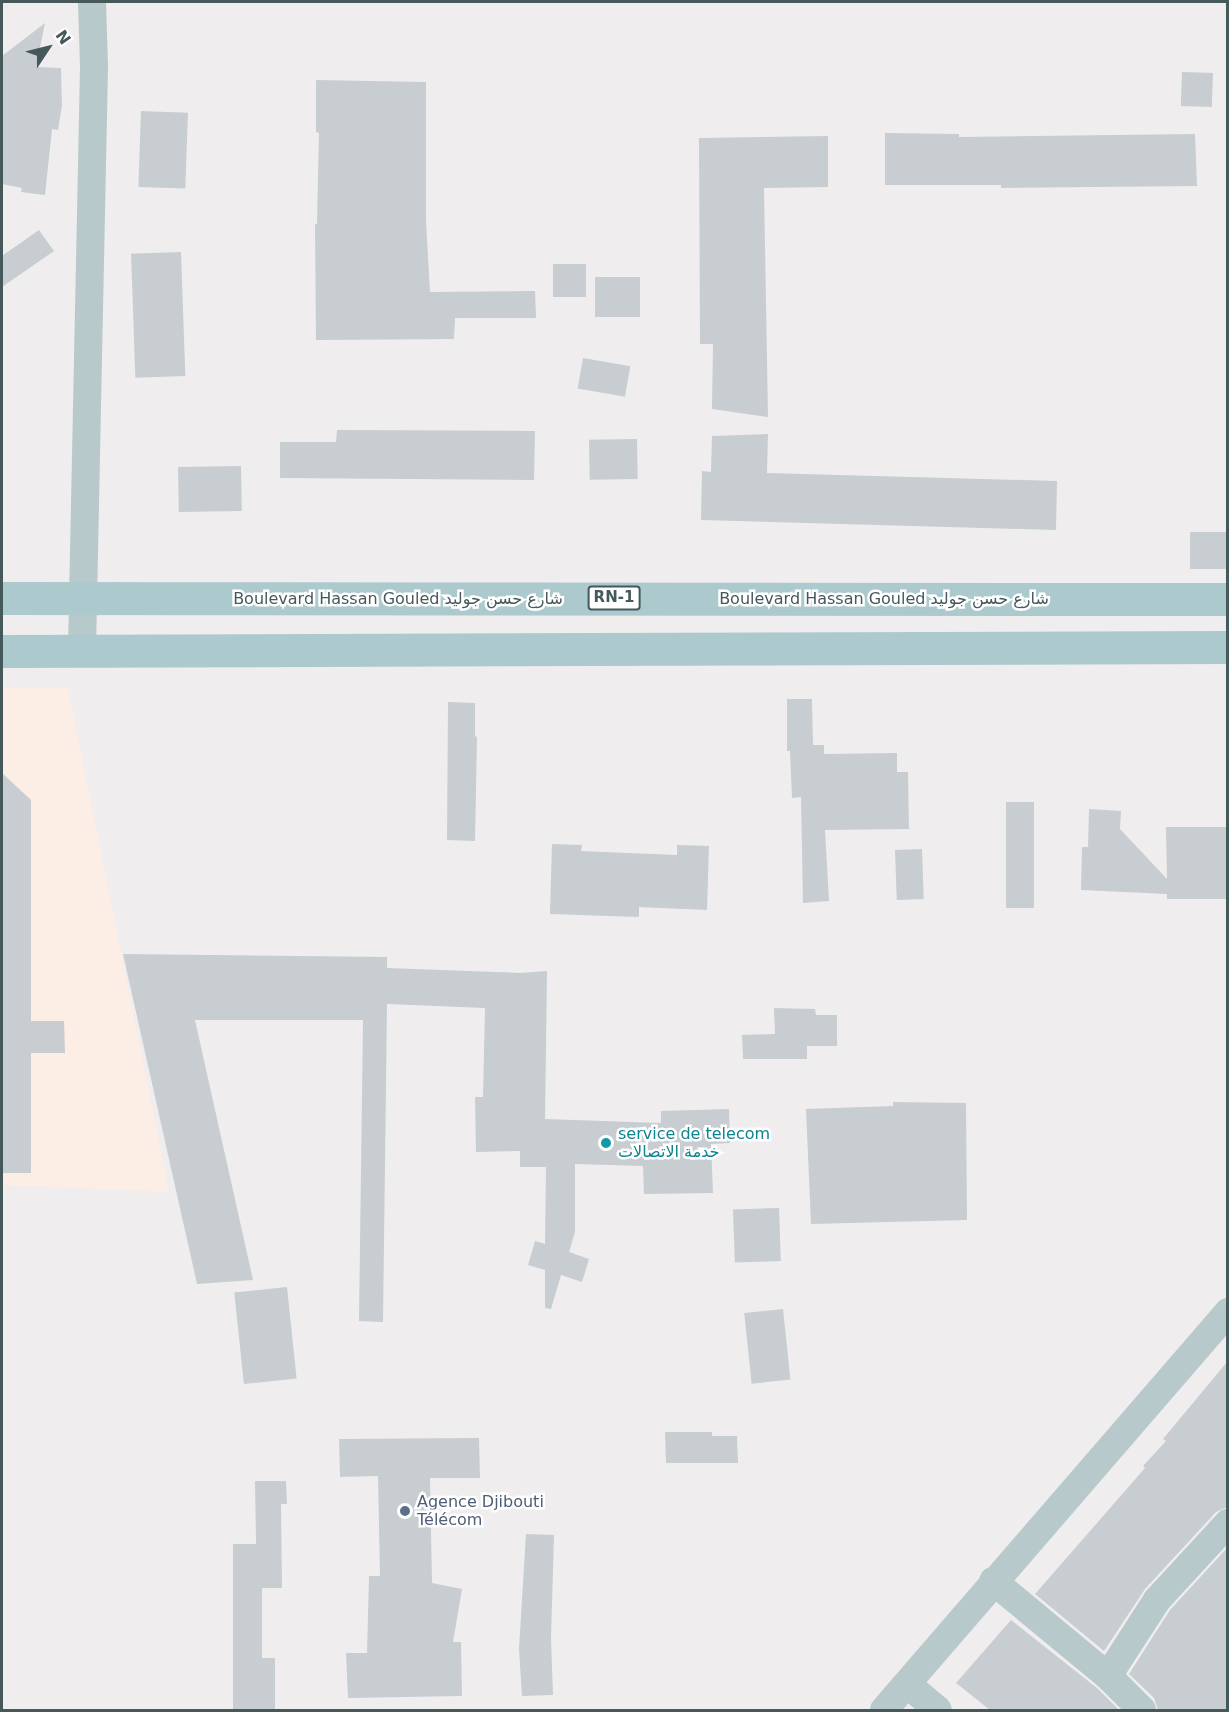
<!DOCTYPE html>
<html>
<head>
<meta charset="utf-8">
<style>
	body { margin:0 }
	#map { position:relative; width:1229px; height:1712px; overflow:hidden; background:#f0edee; font-family:"DejaVu Sans",Cairo,sans-serif }
	div>[style] { position:absolute }
	.commercial>* { inset:0; background:#fcede5 }
	.building>* { inset:0; background:#c7cdd0; transform-origin:0 0 }
	.minor>* { height:28px; margin:-14px; padding:0 14px; transform-origin:14px; border-radius:14px; background:#b8c9cb }
	.primary>* { height:33px; margin:-16.5px; padding:0 16.5px; transform-origin:16.5px; border-radius:16.5px; background:#acc9cd }
	.dots>* { width:16px; height:16px; translate:-50% -50%; box-sizing:border-box; border:3px solid #fff; border-radius:50% }
	span { translate:-50% -50%; white-space:nowrap; text-align:center; line-height:1.15; -webkit-text-stroke:5px #fff; paint-order:stroke }
	.shield-label span { padding:2px 4px; background:#fff; border:2px solid; border-radius:4px; -webkit-text-stroke-width:0 }
	.shield-label { font-size:15px; color:#45595b; font-weight:700 }
	.street-label { font-size:16px; color:#45595b }
	.culture-label { font-size:16px; color:#0d838f }
	.left { translate:0 -50%; text-align:left }
	.service-label { font-size:16px; color:#4e5e75 }
	.frame { position:absolute; inset:0; border:3px solid #45595b; pointer-events:none }
	.north { position:absolute; left:18px; top:18px; width:60px; height:60px; -webkit-text-stroke:4px #fff; paint-order:stroke; rotate:55deg; font-size:16px; font-weight:700; line-height:24px; text-align:center; color:#45595b }
	.north::after { content:''; display:block; margin:auto; width:21px; height:27px; background:#45595b; clip-path:polygon(50% 0,100% 100%,50% 72%,0 100%) }
</style>
</head>
<body>
<div id="map">
	<div class="commercial">
		<i style="clip-path:polygon(2px 687px,68px 688px,169px 1192px,2px 1185px)"></i>
	</div>
	<div class="building">
		<i style="clip-path:polygon(45px 23px,36px 67px,61px 68px,62px 105px,58px 130px,52px 129px,45px 195px,21px 192px,22px 188px,2px 184px,2px 56px)"></i>
		<i style="left:1182px;top:72px;width:31px;height:34px;rotate:2deg"></i>
		<i style="clip-path:polygon(316px 80px,426px 82px,426px 222px,430px 292px,535px 291px,536px 318px,455px 318px,454px 339px,316px 340px,315px 224px,317px 224px,319px 133px,316px 132px)"></i>
		<i style="left:141px;top:111px;width:47px;height:76px;rotate:2deg"></i>
		<i style="clip-path:polygon(885px 133px,959px 134px,959px 137px,1195px 134px,1197px 186px,1001px 188px,1001px 185px,885px 185px)"></i>
		<i style="clip-path:polygon(828px 136px,828px 187px,764px 188px,768px 417px,712px 409px,713px 344px,700px 344px,699px 138px)"></i>
		<i style="clip-path:polygon(39px 230px,54px 251px,2px 287px,2px 256px)"></i>
		<i style="left:181px;top:252px;width:124px;height:50px;rotate:88deg"></i>
		<i style="left:553px;top:264px;width:33px;height:33px"></i>
		<i style="left:595px;top:277px;width:45px;height:40px"></i>
		<i style="left:583px;top:358px;width:48px;height:31px;rotate:10deg"></i>
		<i style="clip-path:polygon(337px 430px,535px 431px,534px 480px,280px 478px,280px 442px,336px 442px)"></i>
		<i style="clip-path:polygon(768px 434px,767px 473px,1057px 481px,1056px 530px,701px 520px,702px 471px,711px 472px,712px 436px)"></i>
		<i style="left:637px;top:439px;width:40px;height:48px;rotate:89deg"></i>
		<i style="left:241px;top:466px;width:45px;height:63px;rotate:89deg"></i>
		<i style="left:1227px;top:532px;width:37px;height:37px;rotate:90deg"></i>
		<i style="clip-path:polygon(787px 699px,812px 699px,813px 745px,824px 745px,824px 754px,897px 753px,897px 772px,908px 772px,909px 829px,825px 830px,829px 901px,803px 903px,801px 797px,792px 798px,790px 751px,787px 751px)"></i>
		<i style="clip-path:polygon(448px 702px,475px 703px,475px 736px,477px 737px,475px 841px,447px 840px)"></i>
		<i style="clip-path:polygon(2px 773px,31px 800px,31px 1021px,64px 1021px,65px 1053px,31px 1053px,31px 1173px,2px 1173px)"></i>
		<i style="left:1006px;top:802px;width:28px;height:106px"></i>
		<i style="clip-path:polygon(1089px 809px,1121px 811px,1120px 829px,1167px 879px,1166px 827px,1227px 827px,1227px 899px,1167px 899px,1167px 894px,1081px 890px,1082px 847px,1088px 847px)"></i>
		<i style="clip-path:polygon(552px 844px,582px 845px,581px 851px,677px 855px,677px 845px,709px 846px,707px 910px,639px 907px,639px 917px,550px 914px)"></i>
		<i style="left:922px;top:849px;width:50px;height:27px;rotate:88deg"></i>
		<i style="clip-path:polygon(123px 954px,387px 957px,387px 968px,520px 973px,547px 971px,545px 1119px,661px 1123px,661px 1111px,729px 1109px,730px 1143px,711px 1144px,713px 1193px,644px 1194px,643px 1166px,575px 1164px,575px 1232px,569px 1252px,589px 1259px,582px 1282px,561px 1275px,551px 1309px,545px 1308px,545px 1270px,528px 1265px,535px 1241px,545px 1244px,546px 1167px,520px 1167px,520px 1151px,476px 1152px,475px 1097px,483px 1097px,485px 1008px,387px 1004px,383px 1322px,359px 1321px,363px 1020px,195px 1020px,253px 1280px,197px 1284px)"></i>
		<i style="clip-path:polygon(774px 1008px,815px 1009px,816px 1015px,837px 1015px,837px 1046px,807px 1046px,807px 1059px,743px 1059px,742px 1035px,775px 1034px)"></i>
		<i style="clip-path:polygon(893px 1102px,966px 1103px,967px 1220px,811px 1224px,806px 1109px,893px 1106px)"></i>
		<i style="left:779px;top:1208px;width:53px;height:46px;rotate:88deg"></i>
		<i style="left:287px;top:1287px;width:92px;height:53px;rotate:84deg"></i>
		<i style="left:783px;top:1309px;width:71px;height:39px;rotate:84deg"></i>
		<i style="clip-path:polygon(1227px 1362px,1227px 1507px,1216px 1512px,1145px 1589px,1104px 1651px,1035px 1594px,1145px 1468px,1143px 1466px,1166px 1441px,1163px 1439px)"></i>
		<i style="clip-path:polygon(665px 1432px,712px 1432px,712px 1436px,737px 1436px,738px 1463px,666px 1463px)"></i>
		<i style="clip-path:polygon(479px 1438px,480px 1478px,430px 1478px,432px 1583px,462px 1589px,453px 1642px,461px 1642px,462px 1696px,348px 1698px,346px 1653px,367px 1653px,369px 1576px,380px 1576px,378px 1476px,340px 1477px,339px 1439px)"></i>
		<i style="clip-path:polygon(255px 1481px,286px 1481px,287px 1504px,281px 1504px,282px 1588px,262px 1588px,262px 1658px,275px 1658px,275px 1710px,233px 1710px,233px 1544px,256px 1544px)"></i>
		<i style="clip-path:polygon(526px 1534px,554px 1535px,551px 1638px,553px 1695px,522px 1696px,519px 1649px)"></i>
		<i style="clip-path:polygon(1227px 1548px,1227px 1710px,1158px 1710px,1154px 1698px,1129px 1674px,1170px 1610px)"></i>
		<i style="clip-path:polygon(1011px 1620px,1097px 1688px,1119px 1710px,990px 1710px,956px 1683px)"></i>
	</div>
	<div class="minor">
		<i style="left:82px;top:650px;width:584px;rotate:-88.82deg"></i>
		<i style="left:94px;top:66px;width:64px;rotate:-91.8deg"></i>
		<i style="left:993px;top:1581px;width:149px;rotate:39.6deg"></i>
		<i style="left:1108px;top:1676px;width:48px;rotate:45deg"></i>
		<i style="left:1108px;top:1676px;width:90px;rotate:-57.2deg"></i>
		<i style="left:1157px;top:1600px;width:105px;rotate:-47.3deg"></i>
		<i style="left:907px;top:1684px;width:40px;rotate:40deg"></i>
		<i style="left:884px;top:1710px;width:526px;rotate:-49.16deg"></i>
	</div>
	<div class="primary">
		<i style="left:2px;top:598px;width:1226px;rotate:0.05deg"></i>
		<i style="left:2px;top:651px;width:1226px;rotate:-0.19deg"></i>
	</div>
	<div class="dots">
		<i style="left:606px;top:1143px;background:#0f9aa8"></i>
		<i style="left:405px;top:1511px;background:#5c6f8a"></i>
	</div>
	<div class="shield-label">
		<span style="left:614px;top:598px">RN-1</span>
	</div>
	<div class="street-label">
		<span style="left:398px;top:599px">Boulevard Hassan Gouled شارع حسن جوليد</span>
		<span style="left:884px;top:599px">Boulevard Hassan Gouled شارع حسن جوليد</span>
	</div>
	<div class="culture-label">
		<span class="left" style="left:618px;top:1143px">service de telecom<br>خدمة الاتصالات</span>
	</div>
	<div class="service-label">
		<span class="left" style="left:417px;top:1511px">Agence Djibouti<br>Télécom</span>
	</div>
	<div class="frame"></div>
	<div class="north">N</div>
</div>
</body>
</html>
